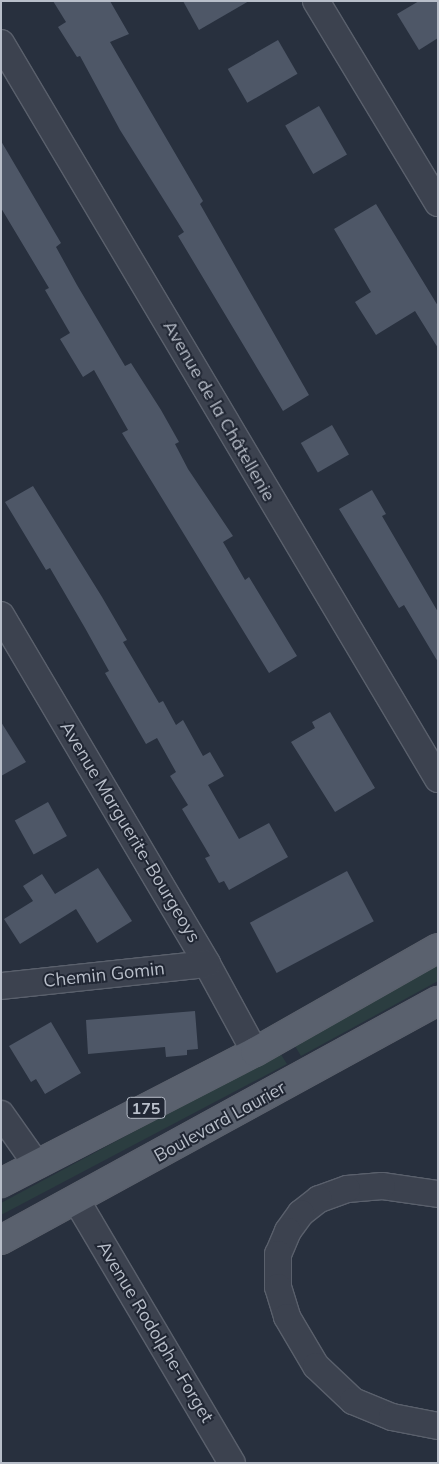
<!DOCTYPE html>
<html>
<head>
<meta charset="utf-8">
<style>
	body { margin:0 }
	#map { position:relative; width:439px; height:1464px; overflow:hidden; background:#28303e; font-family:Mulish,sans-serif }
	div>[style] { position:absolute }
	.green>* { inset:0; background:#2b3d40 }
	.building>* { inset:0; background:#4e5767; transform-origin:0 0 }
	.roads { filter:drop-shadow(1px 0 #5a606c) drop-shadow(-1px 0 #5a606c) drop-shadow(0 1px #5a606c) drop-shadow(0 -1px #5a606c) }
	.street>* { height:26px; margin:-13px; padding:0 13px; transform-origin:13px; border-radius:13px; background:#3c424f }
	.primary>* { height:28px; margin:-14px; padding:0 14px; transform-origin:14px; border-radius:14px; background:#5a616e }
	span { translate:-50% -50%; white-space:nowrap; text-align:center; line-height:1.15; -webkit-text-stroke:4px #212734; paint-order:stroke }
	.shield-label span { padding:1px 4px; background:#212734; border:1px solid; border-radius:4px; -webkit-text-stroke-width:0 }
	.shield-label { font-size:16px; color:#b8bec9; font-weight:700 }
	.street-label { font-size:18px; color:#b8bec9 }
	.frame { position:absolute; inset:0; border:2px solid #b8bec9; pointer-events:none }
</style>
</head>
<body>
<div id="map">
	<div class="green">
		<i style="clip-path:polygon(438px 965px,438px 981px,301px 1056px,295px 1046px)"></i>
		<i style="clip-path:polygon(280px 1053px,287px 1064px,1px 1215px,1px 1203px)"></i>
	</div>
	<div class="building">
		<i style="clip-path:polygon(53px 1px,110px 1px,129px 34px,110px 42px,203px 201px,200px 204px,309px 395px,283px 411px,178px 236px,184px 232px,120px 130px,80px 56px,77px 57px,58px 27px,66px 22px)"></i>
		<i style="clip-path:polygon(183px 1px,249px 1px,199px 30px)"></i>
		<i style="clip-path:polygon(419px 1px,438px 1px,438px 38px,419px 50px,397px 14px)"></i>
		<i style="left:278px;top:40px;width:39px;height:58px;rotate:60deg"></i>
		<i style="left:319px;top:106px;width:56px;height:39px;rotate:60deg"></i>
		<i style="clip-path:polygon(1px 141px,61px 243px,56px 247px,77px 285px,125px 366px,131px 363px,161px 410px,179px 442px,175px 444px,188px 469px,233px 536px,223px 542px,245px 580px,249px 577px,297px 656px,269px 673px,122px 433px,128px 430px,94px 370px,83px 377px,60px 339px,70px 333px,45px 290px,49px 288px,1px 208px)"></i>
		<i style="clip-path:polygon(376px 204px,438px 306px,438px 348px,415px 311px,376px 335px,355px 302px,371px 292px,334px 229px)"></i>
		<i style="left:332px;top:425px;width:34px;height:36px;rotate:60deg"></i>
		<i style="clip-path:polygon(33px 486px,102px 597px,127px 640px,123px 642px,159px 703px,163px 701px,176px 725px,183px 720px,203px 756px,210px 752px,224px 776px,208px 785px,239px 839px,269px 823px,288px 857px,229px 890px,224px 881px,219px 883px,205px 858px,210px 856px,182px 809px,188px 805px,170px 776px,176px 772px,157px 738px,146px 744px,105px 673px,109px 671px,85px 628px,50px 568px,46px 570px,5px 502px)"></i>
		<i style="clip-path:polygon(372px 490px,386px 514px,382px 516px,438px 612px,438px 662px,404px 605px,399px 608px,339px 509px)"></i>
		<i style="clip-path:polygon(330px 712px,375px 788px,335px 812px,291px 742px,315px 728px,312px 722px)"></i>
		<i style="clip-path:polygon(1px 722px,26px 762px,1px 776px)"></i>
		<i style="left:48px;top:802px;width:39px;height:38px;rotate:61deg"></i>
		<i style="clip-path:polygon(98px 868px,132px 921px,97px 943px,76px 909px,20px 944px,4px 919px,33px 901px,23px 886px,42px 874px,55px 894px)"></i>
		<i style="left:347px;top:871px;width:57px;height:110px;rotate:62deg"></i>
		<i style="clip-path:polygon(195px 1011px,198px 1049px,187px 1050px,187px 1055px,166px 1057px,165px 1047px,88px 1054px,86px 1020px)"></i>
		<i style="clip-path:polygon(51px 1022px,81px 1073px,45px 1094px,36px 1079px,31px 1082px,9px 1046px)"></i>
	</div>
	<div class="roads">
		<div class="street">
			<i style="left:316px;top:1px;width:236px;rotate:58.9deg"></i>
			<i style="left:1px;top:43px;width:856px;rotate:59.3deg"></i>
			<i style="left:1px;top:615px;width:405px;rotate:59.4deg"></i>
			<i style="left:207px;top:964px;width:100px;rotate:61.4deg"></i>
			<i style="left:1px;top:986px;width:207px;rotate:-6.1deg"></i>
			<i style="left:1px;top:1114px;width:62px;rotate:54.8deg"></i>
			<i style="left:438px;top:1194px;width:57px;rotate:-171.9deg"></i>
			<i style="left:382px;top:1186px;width:35px;rotate:175deg"></i>
			<i style="left:347px;top:1189px;width:30px;rotate:160deg"></i>
			<i style="left:319px;top:1199px;width:23px;rotate:142deg"></i>
			<i style="left:301px;top:1213px;width:22px;rotate:126deg"></i>
			<i style="left:288px;top:1231px;width:25px;rotate:113deg"></i>
			<i style="left:278px;top:1254px;width:33px;rotate:90deg"></i>
			<i style="left:278px;top:1287px;width:31px;rotate:73deg"></i>
			<i style="left:287px;top:1317px;width:57px;rotate:59.4deg"></i>
			<i style="left:316px;top:1366px;width:51px;rotate:43.4deg"></i>
			<i style="left:353px;top:1401px;width:42px;rotate:22.3deg"></i>
			<i style="left:392px;top:1417px;width:47px;rotate:11.1deg"></i>
			<i style="left:77px;top:1201px;width:304px;rotate:59.4deg"></i>
		</div>
		<div class="primary">
			<i style="left:1px;top:1183px;width:286px;rotate:-27.3deg"></i>
			<i style="left:255px;top:1052px;width:210px;rotate:-29.6deg"></i>
			<i style="left:1px;top:1240px;width:498px;rotate:-28.7deg"></i>
		</div>
	</div>
	<div class="shield-label">
		<span style="left:146px;top:1108px">175</span>
	</div>
	<div class="street-label">
		<span style="left:219px;top:411px;rotate:60deg">Avenue de la Châtellenie</span>
		<span style="left:130px;top:832px;rotate:59deg">Avenue Marguerite-Bourgeoys</span>
		<span style="left:104px;top:975px;rotate:-6deg">Chemin Gomin</span>
		<span style="left:220px;top:1122px;rotate:-29deg">Boulevard Laurier</span>
		<span style="left:155px;top:1332px;rotate:59deg">Avenue Rodolphe-Forget</span>
	</div>
	<div class="frame"></div>
</div>
</body>
</html>
